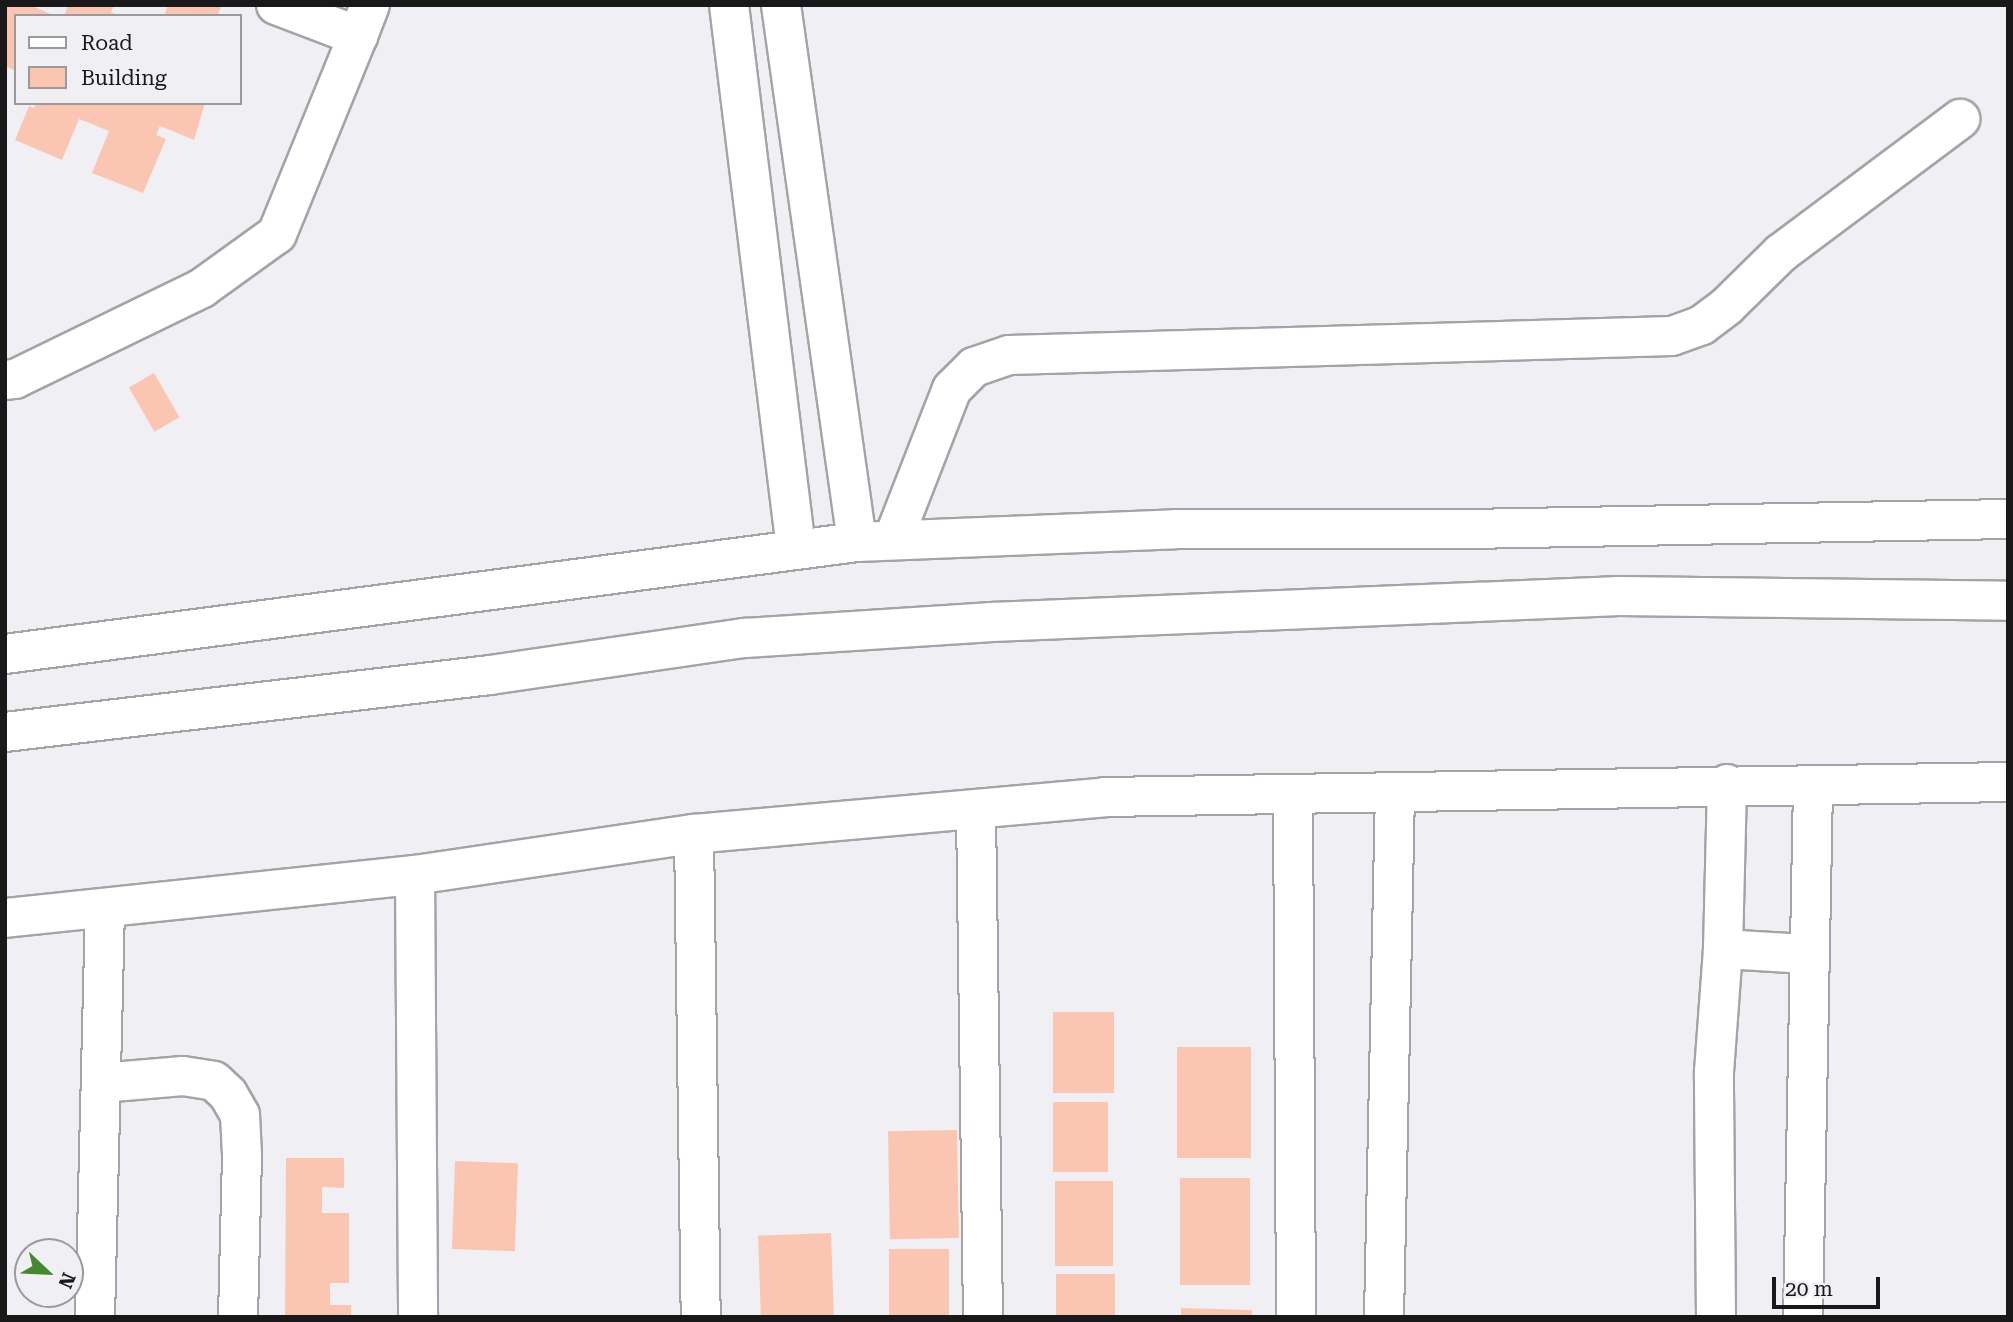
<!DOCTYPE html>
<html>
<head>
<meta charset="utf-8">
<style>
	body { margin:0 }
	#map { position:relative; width:2013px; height:1322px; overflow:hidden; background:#f0f0f4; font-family:"Roboto Serif",serif }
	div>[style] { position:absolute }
	.building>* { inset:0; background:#fbc6b1; transform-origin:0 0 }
	.roads { filter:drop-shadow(2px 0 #a4a4a7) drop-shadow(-2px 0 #a4a4a7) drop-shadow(0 2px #a4a4a7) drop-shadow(0 -2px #a4a4a7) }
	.minor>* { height:38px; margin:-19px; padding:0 19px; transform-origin:19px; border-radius:19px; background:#fff }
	span { translate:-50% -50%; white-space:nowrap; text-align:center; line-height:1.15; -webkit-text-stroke:6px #f0f0f4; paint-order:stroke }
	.frame { position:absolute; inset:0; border:7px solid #19191a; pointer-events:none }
	.legend { position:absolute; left:14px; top:14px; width:228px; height:91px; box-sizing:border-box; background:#f0f0f4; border:2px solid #9a9a9d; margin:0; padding:9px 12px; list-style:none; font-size:21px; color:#19191a }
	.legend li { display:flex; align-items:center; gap:14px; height:35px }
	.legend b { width:35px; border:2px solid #9a9a9d }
	.north { position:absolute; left:14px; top:1238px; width:70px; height:70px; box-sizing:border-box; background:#f0f0f4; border:2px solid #9a9a9d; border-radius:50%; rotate:113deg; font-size:19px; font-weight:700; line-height:28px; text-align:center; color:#19191a }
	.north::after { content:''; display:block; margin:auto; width:24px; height:32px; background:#44892e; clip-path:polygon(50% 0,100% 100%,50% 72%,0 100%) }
	.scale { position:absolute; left:1772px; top:1277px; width:108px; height:32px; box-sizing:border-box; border:4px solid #19191a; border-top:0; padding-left:9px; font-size:21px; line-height:24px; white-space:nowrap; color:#19191a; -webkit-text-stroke:5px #f0f0f4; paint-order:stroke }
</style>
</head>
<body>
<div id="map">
	<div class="building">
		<i style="clip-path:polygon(5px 5px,30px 5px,55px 16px,16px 16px,16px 71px,5px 66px)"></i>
		<i style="clip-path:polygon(68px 5px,114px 5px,111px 12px,120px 16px,64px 16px)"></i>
		<i style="clip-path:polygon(168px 5px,222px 5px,217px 16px,164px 16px)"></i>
		<i style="clip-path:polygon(36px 103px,205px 103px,194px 140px,160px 126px,156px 135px,166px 139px,143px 193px,92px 173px,109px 131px,79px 119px,62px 160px,15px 140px,29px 106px,34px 108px)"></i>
		<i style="left:154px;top:373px;width:51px;height:29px;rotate:60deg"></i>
		<i style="left:1114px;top:1012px;width:81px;height:61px;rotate:90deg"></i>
		<i style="left:1251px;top:1047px;width:111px;height:74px;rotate:90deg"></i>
		<i style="left:1108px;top:1102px;width:70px;height:55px;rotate:90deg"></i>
		<i style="left:957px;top:1130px;width:108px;height:69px;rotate:89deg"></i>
		<i style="clip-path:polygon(286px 1158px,344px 1158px,344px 1188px,322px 1187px,322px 1213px,349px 1213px,349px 1283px,330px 1283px,330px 1305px,351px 1305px,351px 1317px,285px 1317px)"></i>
		<i style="left:455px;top:1161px;width:63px;height:88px;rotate:2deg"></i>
		<i style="left:1250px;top:1178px;width:107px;height:70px;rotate:90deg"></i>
		<i style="left:1113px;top:1181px;width:85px;height:58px;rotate:90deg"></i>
		<i style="left:831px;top:1233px;width:84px;height:73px;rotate:88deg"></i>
		<i style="left:889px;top:1249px;width:60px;height:68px"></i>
		<i style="left:1115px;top:1274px;width:43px;height:59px;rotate:90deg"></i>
		<i style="clip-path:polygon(1181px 1308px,1252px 1310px,1252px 1317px,1181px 1317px)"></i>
	</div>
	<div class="roads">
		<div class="minor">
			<i style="left:276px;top:5px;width:88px;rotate:20.7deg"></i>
			<i style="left:358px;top:36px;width:33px;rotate:-69deg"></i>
			<i style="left:729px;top:5px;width:547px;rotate:82.97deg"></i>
			<i style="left:781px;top:5px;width:542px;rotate:81.94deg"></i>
			<i style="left:5px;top:380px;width:10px;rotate:-6deg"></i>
			<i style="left:15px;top:379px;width:208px;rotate:-25.9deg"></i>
			<i style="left:202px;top:288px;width:92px;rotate:-35.8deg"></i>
			<i style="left:277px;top:234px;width:214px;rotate:-67.8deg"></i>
			<i style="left:893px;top:540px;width:162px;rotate:-68.7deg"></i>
			<i style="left:952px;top:389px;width:31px;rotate:-45deg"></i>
			<i style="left:974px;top:367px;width:37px;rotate:-19deg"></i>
			<i style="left:1009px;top:355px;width:663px;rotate:-1.64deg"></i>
			<i style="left:1672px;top:336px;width:32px;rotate:-20deg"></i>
			<i style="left:1702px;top:325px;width:31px;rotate:-37deg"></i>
			<i style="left:1727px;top:306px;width:76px;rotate:-44.5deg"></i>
			<i style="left:1781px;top:253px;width:224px;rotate:-36.8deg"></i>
			<i style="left:5px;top:654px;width:859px;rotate:-7.49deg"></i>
			<i style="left:857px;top:542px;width:319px;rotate:-2.3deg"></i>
			<i style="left:1176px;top:529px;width:292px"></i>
			<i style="left:1468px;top:529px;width:540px;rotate:-1.06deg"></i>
			<i style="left:5px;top:732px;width:488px;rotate:-6.7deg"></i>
			<i style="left:490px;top:675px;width:258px;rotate:-8.3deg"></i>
			<i style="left:745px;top:638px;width:248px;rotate:-3.7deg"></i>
			<i style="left:992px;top:622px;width:628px;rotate:-2.37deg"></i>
			<i style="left:1619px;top:596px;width:389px;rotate:0.7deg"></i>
			<i style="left:1293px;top:796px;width:521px;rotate:89.67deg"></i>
			<i style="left:976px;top:811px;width:506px;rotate:89.21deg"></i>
			<i style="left:694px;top:834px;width:483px;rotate:89.2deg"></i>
			<i style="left:415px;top:875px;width:442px;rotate:89.6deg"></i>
			<i style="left:5px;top:918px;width:412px;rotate:-6deg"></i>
			<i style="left:415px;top:875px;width:282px;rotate:-8.4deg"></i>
			<i style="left:694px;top:834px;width:413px;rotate:-5.1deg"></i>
			<i style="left:1105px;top:797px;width:903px;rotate:-0.95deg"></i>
			<i style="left:1723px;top:949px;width:85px;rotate:3.4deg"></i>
			<i style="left:101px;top:1083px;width:82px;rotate:-4.9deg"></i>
			<i style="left:183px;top:1076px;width:31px;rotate:9deg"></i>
			<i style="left:214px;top:1081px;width:19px;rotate:43deg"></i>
			<i style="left:228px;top:1094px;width:24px;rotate:60deg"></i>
			<i style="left:240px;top:1115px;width:40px;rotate:87.1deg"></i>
			<i style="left:242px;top:1155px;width:162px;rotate:91.4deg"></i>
			<i style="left:95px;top:1317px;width:407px;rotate:-88.6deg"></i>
			<i style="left:1384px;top:1317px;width:524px;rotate:-88.8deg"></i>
			<i style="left:1716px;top:1317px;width:245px;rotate:-90.5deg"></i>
			<i style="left:1714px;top:1072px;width:123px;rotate:-85.8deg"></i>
			<i style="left:1723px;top:949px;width:165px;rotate:-88.6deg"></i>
			<i style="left:1803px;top:1317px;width:532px;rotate:-88.92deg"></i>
		</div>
	</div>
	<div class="frame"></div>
	<ul class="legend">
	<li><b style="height:9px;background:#fff"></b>Road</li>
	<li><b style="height:19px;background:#fbc6b1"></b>Building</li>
	</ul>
	<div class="north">N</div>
	<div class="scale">20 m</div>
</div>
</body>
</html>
